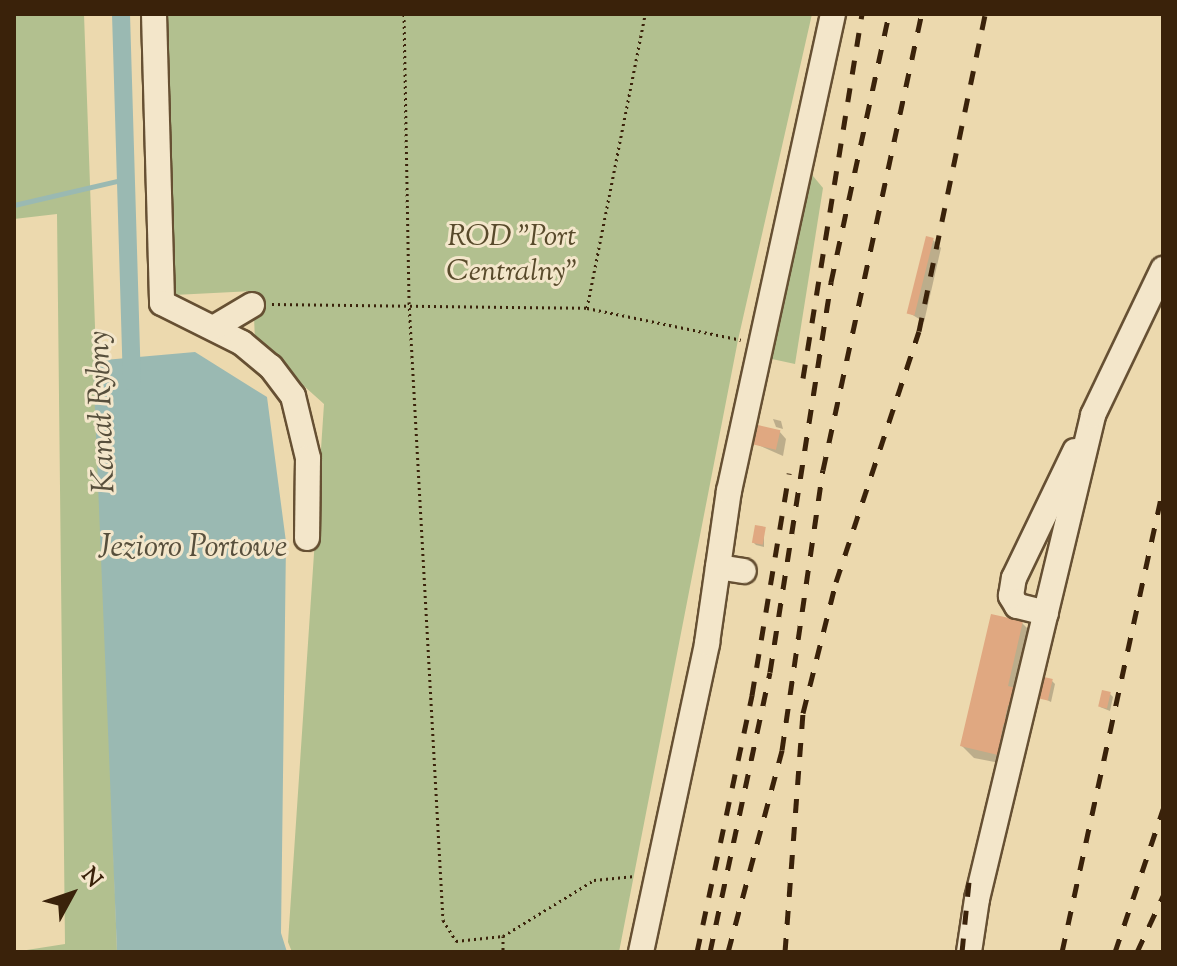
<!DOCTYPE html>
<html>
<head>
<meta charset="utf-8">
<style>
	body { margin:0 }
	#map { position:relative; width:1177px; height:966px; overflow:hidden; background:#ecd9ae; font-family:"Sorts Mill Goudy",serif }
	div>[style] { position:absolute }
	.green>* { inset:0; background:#b2c08f }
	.water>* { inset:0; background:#9ab9b2 }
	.shadow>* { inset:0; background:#0003 }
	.stream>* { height:5px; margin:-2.5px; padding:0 2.5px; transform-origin:2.5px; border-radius:2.5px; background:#9ab9b2 }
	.canal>* { height:18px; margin:-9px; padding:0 9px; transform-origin:9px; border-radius:9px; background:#9ab9b2 }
	.building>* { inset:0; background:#e0a881; transform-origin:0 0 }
	.path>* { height:3px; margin-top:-1.5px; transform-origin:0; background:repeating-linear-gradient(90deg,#3a220a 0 2px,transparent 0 6px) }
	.roads { filter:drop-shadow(2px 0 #665033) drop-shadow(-2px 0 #665033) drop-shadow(0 2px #665033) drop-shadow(0 -2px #665033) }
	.minor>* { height:24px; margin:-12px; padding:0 12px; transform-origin:12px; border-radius:12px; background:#f3e6ca }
	.rail>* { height:5px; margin-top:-2.5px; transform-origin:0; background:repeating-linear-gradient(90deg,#3a220a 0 14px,transparent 0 28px) }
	span { translate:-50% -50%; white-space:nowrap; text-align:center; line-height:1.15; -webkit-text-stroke:6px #f3e6ca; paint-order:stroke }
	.park-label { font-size:30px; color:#584a2b; font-style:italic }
	.water-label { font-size:32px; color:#574f3c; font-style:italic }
	.frame { position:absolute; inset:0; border:16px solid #3a220a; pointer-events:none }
	.north { position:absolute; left:32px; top:854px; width:80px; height:80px; -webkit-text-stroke:6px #f3e6ca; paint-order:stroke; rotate:50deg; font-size:22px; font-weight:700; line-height:32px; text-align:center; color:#3a220a }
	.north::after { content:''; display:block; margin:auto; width:28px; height:36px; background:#3a220a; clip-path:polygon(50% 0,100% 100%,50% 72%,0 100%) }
</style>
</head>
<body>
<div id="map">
	<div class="green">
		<i style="clip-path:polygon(14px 14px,84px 14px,117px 952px,14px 952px,65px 944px,57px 214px,14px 219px)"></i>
		<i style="clip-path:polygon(166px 14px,812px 14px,738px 340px,619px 952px,292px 952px,288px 942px,324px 404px,255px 342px,253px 291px,174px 295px)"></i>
		<i style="clip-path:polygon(808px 170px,823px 188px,795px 364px,772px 359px,771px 344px)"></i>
	</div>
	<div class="water">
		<i style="clip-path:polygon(195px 352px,267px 397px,286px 542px,281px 933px,287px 952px,117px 952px,93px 361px)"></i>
	</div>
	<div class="shadow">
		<i style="clip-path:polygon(933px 240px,941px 248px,924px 322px,911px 314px)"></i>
		<i style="clip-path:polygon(773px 419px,781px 421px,783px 429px,776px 427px)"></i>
		<i style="clip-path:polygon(779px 431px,786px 439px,783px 456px,756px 444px)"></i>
		<i style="clip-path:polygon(764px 529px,764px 547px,756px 545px,753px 542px)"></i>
		<i style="clip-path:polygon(1022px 623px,1033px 634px,1010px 765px,974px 758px,962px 746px)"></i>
		<i style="clip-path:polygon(1052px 681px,1055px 684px,1051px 702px,1041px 697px)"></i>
		<i style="clip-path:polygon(1110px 694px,1113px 697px,1110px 711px,1100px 707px)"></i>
	</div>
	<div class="stream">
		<i style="left:14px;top:205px;width:115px;rotate:-13.1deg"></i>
	</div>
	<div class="canal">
		<i style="left:121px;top:14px;width:368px;rotate:88.3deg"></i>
	</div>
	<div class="building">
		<i style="left:926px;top:236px;width:8px;height:80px;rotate:14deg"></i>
		<i style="left:758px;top:425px;width:23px;height:20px;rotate:13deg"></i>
		<i style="left:755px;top:525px;width:11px;height:18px;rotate:10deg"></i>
		<i style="clip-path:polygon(991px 614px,1023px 621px,1008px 686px,1020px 689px,1016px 706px,1008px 705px,1005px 718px,1009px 719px,1003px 725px,998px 755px,960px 746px)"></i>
		<i style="left:1044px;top:677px;width:9px;height:22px;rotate:13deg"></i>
		<i style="left:1102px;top:690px;width:9px;height:17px;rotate:13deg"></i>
	</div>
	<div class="path">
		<i style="left:404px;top:14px;width:288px;rotate:89deg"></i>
		<i style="left:409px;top:302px;width:619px;rotate:86.85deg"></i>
		<i style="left:443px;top:920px;width:25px;rotate:58deg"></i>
		<i style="left:456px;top:941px;width:47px;rotate:-6.1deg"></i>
		<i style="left:503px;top:936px;width:16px;rotate:90deg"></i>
		<i style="left:272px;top:304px;width:315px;rotate:0.7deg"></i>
		<i style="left:587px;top:308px;width:157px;rotate:11.7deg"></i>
		<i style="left:587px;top:308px;width:300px;rotate:-78.8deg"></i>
		<i style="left:503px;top:936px;width:107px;rotate:-31.6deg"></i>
		<i style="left:594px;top:880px;width:41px;rotate:-5.6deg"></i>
	</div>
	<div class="roads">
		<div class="minor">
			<i style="left:154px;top:14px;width:289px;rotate:88.4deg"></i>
			<i style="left:162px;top:303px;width:89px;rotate:26.6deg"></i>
			<i style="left:242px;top:343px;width:38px;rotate:40deg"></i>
			<i style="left:271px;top:367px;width:36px;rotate:53deg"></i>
			<i style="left:293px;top:396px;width:64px;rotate:76.4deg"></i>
			<i style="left:308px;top:458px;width:80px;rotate:90.7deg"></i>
			<i style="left:215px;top:327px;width:43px;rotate:-30.7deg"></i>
			<i style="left:718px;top:567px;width:26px;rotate:9deg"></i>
			<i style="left:1046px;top:613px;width:30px;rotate:-166deg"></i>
			<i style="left:1017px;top:606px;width:12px;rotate:-121deg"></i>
			<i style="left:1011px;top:596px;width:18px;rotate:-81deg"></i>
			<i style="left:1014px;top:578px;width:141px;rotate:-64.3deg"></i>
			<i style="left:641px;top:952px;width:316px;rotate:-77.9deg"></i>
			<i style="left:707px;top:643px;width:154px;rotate:-81.8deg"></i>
			<i style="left:729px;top:491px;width:488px;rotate:-77.7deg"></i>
			<i style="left:969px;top:952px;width:54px;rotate:-81.4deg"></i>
			<i style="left:977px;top:899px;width:498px;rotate:-76.5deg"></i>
			<i style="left:1093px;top:415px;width:162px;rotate:-64.4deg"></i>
		</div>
	</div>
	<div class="rail">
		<i style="left:803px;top:378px;width:369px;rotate:-80.8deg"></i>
		<i style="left:697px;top:952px;width:263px;rotate:-77.9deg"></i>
		<i style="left:752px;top:695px;width:225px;rotate:-80.5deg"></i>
		<i style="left:710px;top:952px;width:286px;rotate:-77.9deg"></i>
		<i style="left:770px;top:672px;width:395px;rotate:-81.1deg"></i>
		<i style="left:831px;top:282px;width:274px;rotate:-77.8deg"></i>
		<i style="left:728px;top:952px;width:209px;rotate:-75deg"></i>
		<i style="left:782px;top:750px;width:283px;rotate:-81.7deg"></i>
		<i style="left:823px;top:470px;width:467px;rotate:-77.8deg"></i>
		<i style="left:785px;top:952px;width:240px;rotate:-85.7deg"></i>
		<i style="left:803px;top:713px;width:135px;rotate:-75.9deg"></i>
		<i style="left:836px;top:582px;width:264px;rotate:-71.7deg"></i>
		<i style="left:919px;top:331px;width:324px;rotate:-78.2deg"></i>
		<i style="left:962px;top:952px;width:70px;rotate:-84.3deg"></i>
		<i style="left:1062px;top:952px;width:475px;rotate:-77.7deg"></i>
		<i style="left:1115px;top:952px;width:151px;rotate:-71.4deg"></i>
		<i style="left:1137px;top:952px;width:62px;rotate:-65.1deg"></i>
	</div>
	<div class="park-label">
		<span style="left:512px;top:255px">ROD "Port<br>Centralny"</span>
	</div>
	<div class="water-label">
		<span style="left:103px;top:412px;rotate:-92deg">Kanał Rybny</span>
		<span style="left:193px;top:548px">Jezioro Portowe</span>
	</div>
	<div class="frame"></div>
	<div class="north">N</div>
</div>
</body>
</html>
